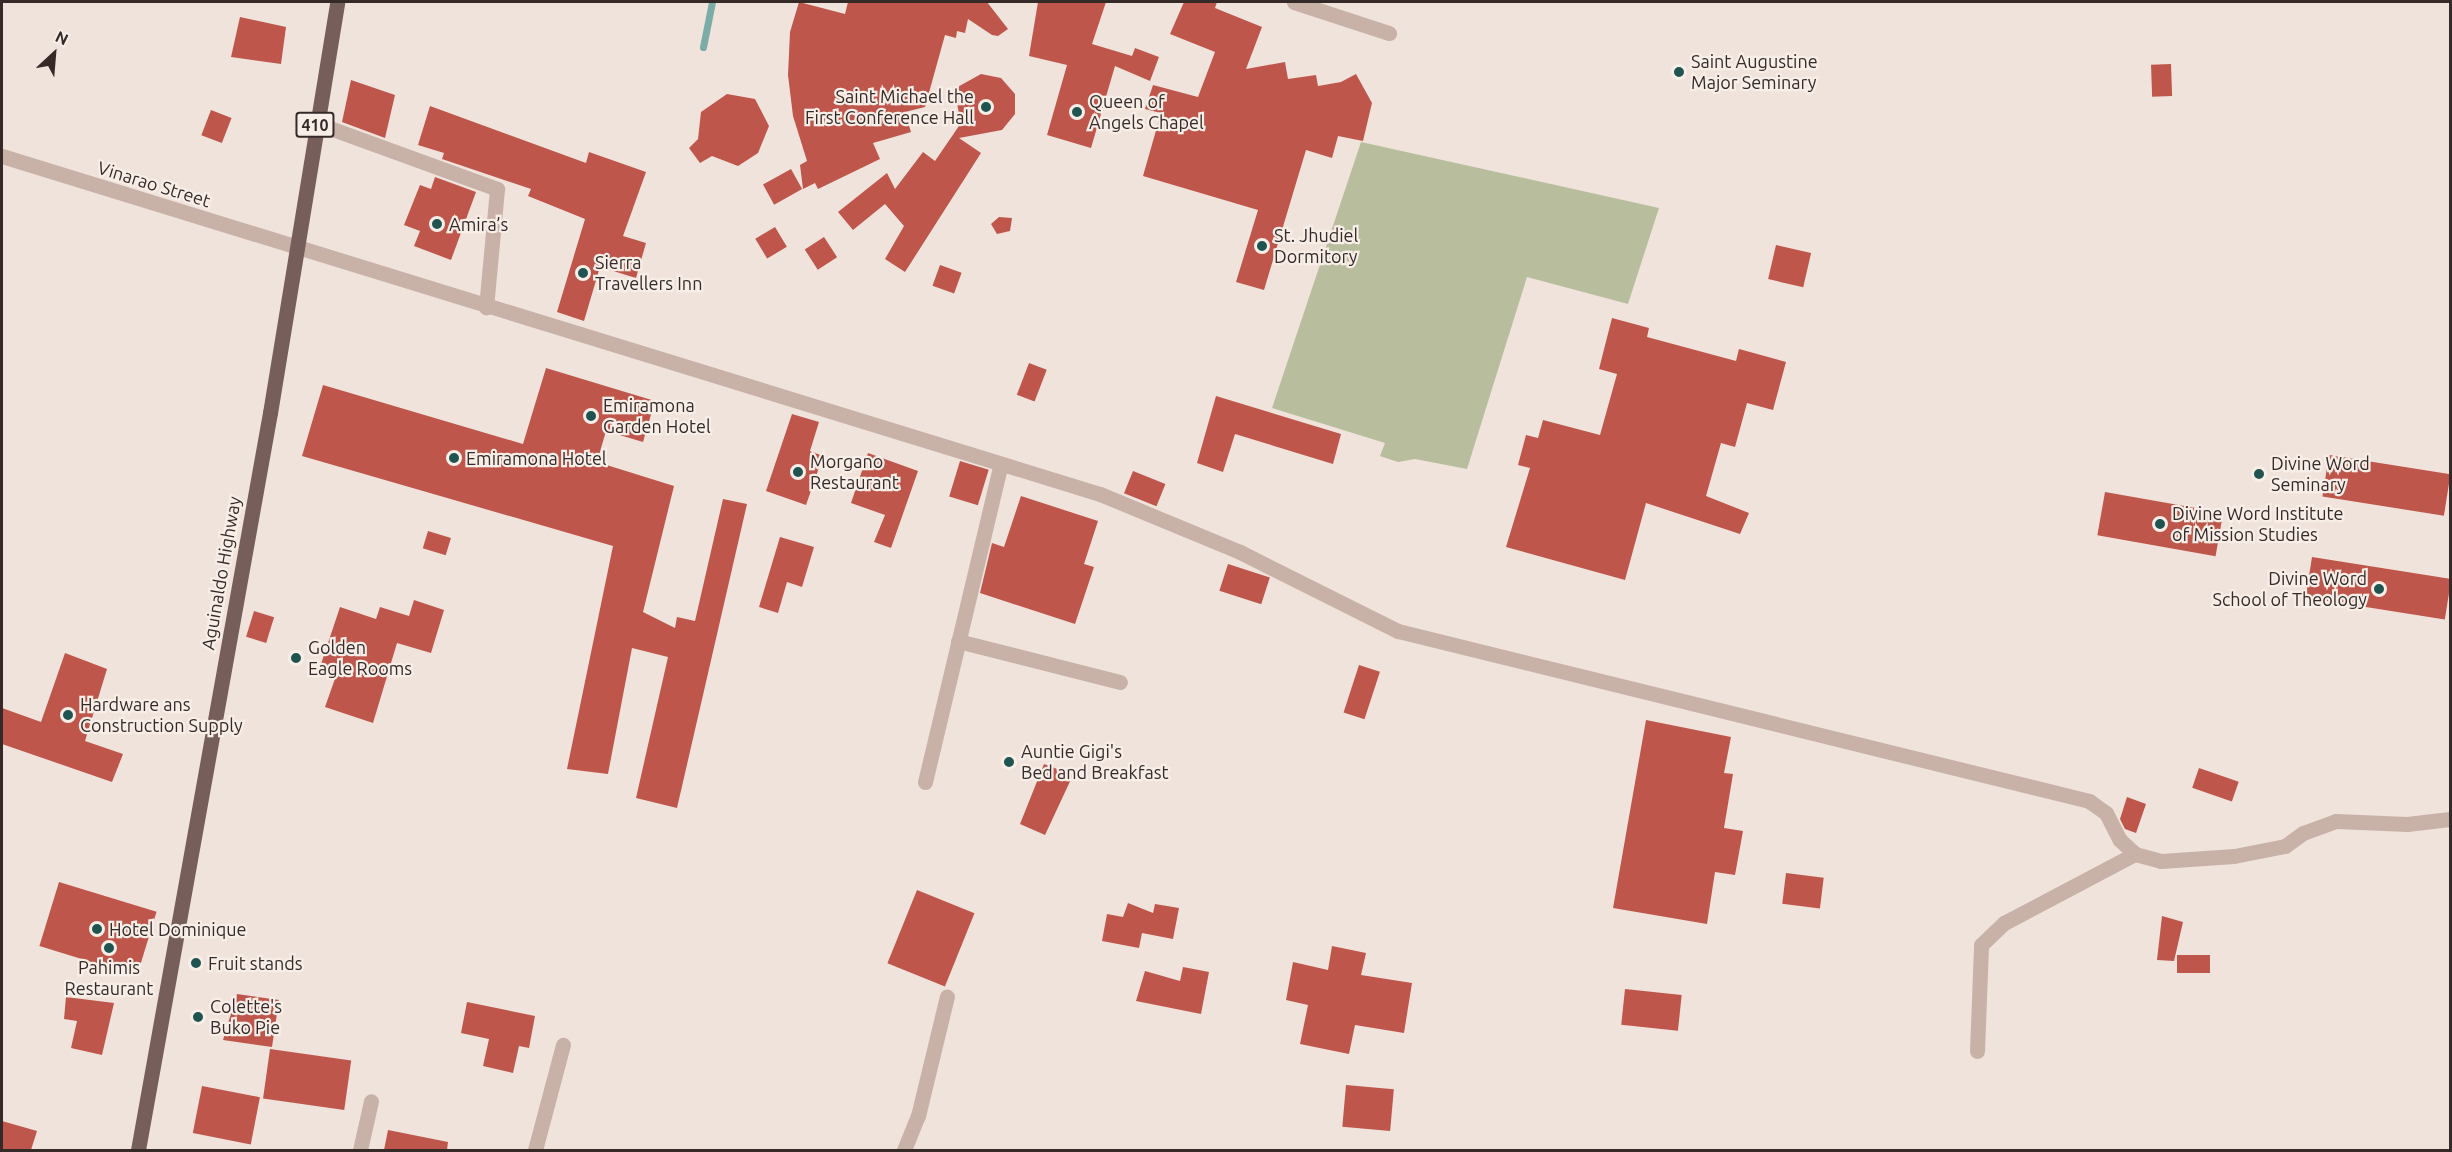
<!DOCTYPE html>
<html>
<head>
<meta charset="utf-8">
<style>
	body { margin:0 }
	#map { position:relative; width:2452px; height:1152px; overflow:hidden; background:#f0e3dc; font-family:Ubuntu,sans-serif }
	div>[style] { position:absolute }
	.green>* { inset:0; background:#b8be9d }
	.stream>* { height:7px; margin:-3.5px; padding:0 3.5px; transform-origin:3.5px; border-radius:3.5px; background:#7caca6 }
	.building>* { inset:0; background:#bf564b; transform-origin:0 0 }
	.street>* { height:15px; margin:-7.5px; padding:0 7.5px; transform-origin:7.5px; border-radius:7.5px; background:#c8b2a8 }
	.primary>* { height:15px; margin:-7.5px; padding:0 7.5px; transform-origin:7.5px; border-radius:7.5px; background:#765f5a }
	.dots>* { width:16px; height:16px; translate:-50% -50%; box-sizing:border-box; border:3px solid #f8eee8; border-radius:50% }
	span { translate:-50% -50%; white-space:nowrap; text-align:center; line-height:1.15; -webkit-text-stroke:4.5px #f8eee8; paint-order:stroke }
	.shield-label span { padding:2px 4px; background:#f8eee8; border:2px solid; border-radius:4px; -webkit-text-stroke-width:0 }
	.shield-label { font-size:16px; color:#352a28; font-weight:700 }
	.poi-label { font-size:18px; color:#352a28 }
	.left { translate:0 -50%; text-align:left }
	.right { translate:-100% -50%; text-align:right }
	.street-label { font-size:18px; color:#352a28 }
	.frame { position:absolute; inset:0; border:3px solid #352a28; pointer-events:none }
	.north { position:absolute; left:24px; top:24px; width:60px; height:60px; -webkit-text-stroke:4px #f8eee8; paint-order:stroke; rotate:26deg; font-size:16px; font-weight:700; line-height:24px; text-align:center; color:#352a28 }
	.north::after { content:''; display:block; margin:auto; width:21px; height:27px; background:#352a28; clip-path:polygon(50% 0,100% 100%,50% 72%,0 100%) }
</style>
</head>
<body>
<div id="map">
	<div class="green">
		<i style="clip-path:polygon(1361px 142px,1659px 208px,1628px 304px,1527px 277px,1467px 469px,1415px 459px,1398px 462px,1380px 456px,1385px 443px,1272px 408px)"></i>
	</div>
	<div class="stream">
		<i style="left:703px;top:47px;width:46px;rotate:-78.7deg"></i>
	</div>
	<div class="building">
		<i style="clip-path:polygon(799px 2px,845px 14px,848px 2px,987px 2px,1008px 29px,998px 36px,992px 35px,968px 19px,965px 33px,957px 31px,956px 38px,945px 35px,925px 107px,905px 112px,911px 132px,873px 143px,880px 159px,818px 189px,815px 183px,803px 189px,800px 165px,807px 161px,793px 116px,788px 75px,790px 32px)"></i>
		<i style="clip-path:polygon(1038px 2px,1106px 2px,1092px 44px,1132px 56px,1135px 48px,1159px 57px,1150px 81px,1115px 66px,1091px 148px,1047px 135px,1067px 65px,1029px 56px)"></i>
		<i style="clip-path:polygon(1184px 2px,1217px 2px,1215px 8px,1262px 27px,1246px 69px,1285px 62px,1288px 79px,1316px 75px,1318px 86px,1341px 82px,1356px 74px,1372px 103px,1363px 141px,1338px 136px,1332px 158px,1306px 150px,1264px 290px,1236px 282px,1258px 210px,1143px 176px,1161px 113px,1145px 109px,1153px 85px,1198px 97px,1215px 52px,1170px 34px)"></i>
		<i style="clip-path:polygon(240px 17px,286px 27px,281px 64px,231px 57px)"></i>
		<i style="left:2171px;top:64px;width:32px;height:20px;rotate:88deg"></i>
		<i style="clip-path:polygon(981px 74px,1001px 78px,1015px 94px,1015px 114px,1002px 130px,959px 138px,981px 153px,905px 272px,885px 259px,904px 226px,885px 204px,853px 230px,838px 212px,887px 173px,895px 189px,923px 152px,935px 161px,961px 123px,954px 89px)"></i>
		<i style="clip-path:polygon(351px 80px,395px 95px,385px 138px,342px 122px)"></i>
		<i style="clip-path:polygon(727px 94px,755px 99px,769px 126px,758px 153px,738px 166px,712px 156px,700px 163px,689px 148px,698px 139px,701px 112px)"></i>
		<i style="clip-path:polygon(430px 106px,586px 163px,589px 152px,646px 172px,623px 236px,646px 243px,636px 278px,600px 267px,584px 321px,557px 312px,585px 219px,528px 196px,531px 189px,442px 159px,444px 153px,418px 145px)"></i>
		<i style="left:211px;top:110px;width:22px;height:27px;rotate:21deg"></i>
		<i style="left:791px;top:169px;width:23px;height:32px;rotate:61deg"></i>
		<i style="clip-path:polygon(435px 177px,476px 192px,451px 260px,414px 246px,420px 231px,404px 225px,420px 185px,431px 189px)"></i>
		<i style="clip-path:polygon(999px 217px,1012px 218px,1010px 231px,997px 234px,991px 224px)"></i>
		<i style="left:775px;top:227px;width:23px;height:23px;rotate:59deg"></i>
		<i style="left:824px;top:237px;width:24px;height:23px;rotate:57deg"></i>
		<i style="left:1776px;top:245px;width:36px;height:35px;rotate:13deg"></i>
		<i style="left:940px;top:265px;width:23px;height:22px;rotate:20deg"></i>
		<i style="clip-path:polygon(1612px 318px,1649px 328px,1647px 337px,1736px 361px,1739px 349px,1786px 362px,1773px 410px,1747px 403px,1735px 447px,1721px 443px,1706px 496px,1749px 513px,1740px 534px,1646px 503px,1625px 580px,1506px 547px,1530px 468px,1518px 465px,1526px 435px,1538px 438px,1543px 420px,1600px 435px,1617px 374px,1599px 369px)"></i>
		<i style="left:1029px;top:363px;width:19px;height:34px;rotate:21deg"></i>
		<i style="clip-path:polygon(546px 368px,655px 401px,643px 442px,606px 431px,597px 462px,674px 486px,643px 612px,675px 628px,677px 617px,695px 621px,723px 499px,747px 504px,677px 808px,636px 798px,668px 657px,632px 648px,608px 774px,567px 769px,613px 546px,302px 456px,323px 385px,523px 444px)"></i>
		<i style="clip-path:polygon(1216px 396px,1341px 434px,1333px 464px,1235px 434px,1223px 472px,1197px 463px)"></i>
		<i style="clip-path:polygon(792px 414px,819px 422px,810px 451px,823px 456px,806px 505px,766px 491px)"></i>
		<i style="clip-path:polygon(868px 453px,918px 471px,891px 548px,874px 542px,885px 515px,851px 503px)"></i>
		<i style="left:2329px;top:455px;width:123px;height:42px;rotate:9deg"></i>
		<i style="left:960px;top:461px;width:30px;height:37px;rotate:17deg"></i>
		<i style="left:1133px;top:471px;width:35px;height:24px;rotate:22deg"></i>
		<i style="left:2105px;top:492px;width:120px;height:44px;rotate:10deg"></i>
		<i style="clip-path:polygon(1021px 496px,1098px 521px,1084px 564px,1094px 567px,1075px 624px,980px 593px,992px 543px,1004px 547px)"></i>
		<i style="left:428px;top:531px;width:24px;height:18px;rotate:17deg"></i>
		<i style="clip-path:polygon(780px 537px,814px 547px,802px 587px,787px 582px,778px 613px,759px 607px)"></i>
		<i style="left:2312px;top:557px;width:141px;height:41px;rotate:9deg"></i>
		<i style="left:1228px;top:564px;width:44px;height:28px;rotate:18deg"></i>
		<i style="clip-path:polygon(414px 600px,444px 610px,431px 653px,397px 643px,373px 723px,325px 707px,337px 673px,320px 667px,340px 607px,376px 619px,380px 607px,409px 616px)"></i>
		<i style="left:254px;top:611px;width:21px;height:27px;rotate:17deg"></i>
		<i style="clip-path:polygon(65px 653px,107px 669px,85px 741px,123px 754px,112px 782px,2px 744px,2px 708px,41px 722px)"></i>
		<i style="left:1359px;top:665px;width:22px;height:50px;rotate:18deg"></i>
		<i style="clip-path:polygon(1646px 720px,1731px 737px,1724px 773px,1733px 774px,1724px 828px,1743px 831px,1735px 875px,1715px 872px,1707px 924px,1613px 908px)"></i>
		<i style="clip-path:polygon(1044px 764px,1073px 775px,1045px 835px,1020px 824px)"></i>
		<i style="left:2199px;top:768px;width:42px;height:21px;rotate:19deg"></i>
		<i style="clip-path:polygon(2127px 797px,2146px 804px,2136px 833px,2125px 829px,2120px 819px)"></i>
		<i style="left:1786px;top:873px;width:38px;height:31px;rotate:7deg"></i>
		<i style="left:59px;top:882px;width:102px;height:67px;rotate:17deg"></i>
		<i style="left:917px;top:890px;width:62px;height:79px;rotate:22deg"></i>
		<i style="clip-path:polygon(1128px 903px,1153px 913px,1155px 904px,1179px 908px,1173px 939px,1142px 933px,1139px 948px,1102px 941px,1107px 914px,1123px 917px)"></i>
		<i style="clip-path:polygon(2162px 916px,2183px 922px,2174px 961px,2157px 960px)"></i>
		<i style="clip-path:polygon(1332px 946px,1366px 953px,1361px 975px,1412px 983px,1404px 1033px,1355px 1025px,1349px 1054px,1300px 1044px,1308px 1005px,1286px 1000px,1293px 962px,1328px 970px)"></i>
		<i style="left:2177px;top:955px;width:33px;height:18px"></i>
		<i style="clip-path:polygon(1183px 967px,1209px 972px,1201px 1014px,1136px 1001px,1145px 971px,1180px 981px)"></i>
		<i style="left:1625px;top:989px;width:57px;height:36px;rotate:6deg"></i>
		<i style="clip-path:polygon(237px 994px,279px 1000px,272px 1047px,223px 1040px)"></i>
		<i style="clip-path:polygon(66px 997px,114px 1003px,102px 1055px,71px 1048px,77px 1021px,64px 1019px)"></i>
		<i style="clip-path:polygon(467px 1002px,535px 1016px,529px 1048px,519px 1046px,513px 1073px,483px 1066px,489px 1039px,461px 1033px)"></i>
		<i style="left:270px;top:1049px;width:82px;height:50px;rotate:8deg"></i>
		<i style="left:1346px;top:1085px;width:48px;height:42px;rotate:5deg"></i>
		<i style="left:202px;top:1086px;width:59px;height:48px;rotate:11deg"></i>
		<i style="clip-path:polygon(2px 1121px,37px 1131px,31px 1150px,2px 1150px)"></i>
		<i style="clip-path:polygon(388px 1130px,448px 1142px,447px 1150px,384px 1150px)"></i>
	</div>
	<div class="street">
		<i style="left:1294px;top:2px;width:100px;rotate:18.1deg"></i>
		<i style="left:316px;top:123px;width:193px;rotate:20deg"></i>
		<i style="left:497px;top:189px;width:119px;rotate:95.3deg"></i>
		<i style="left:2px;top:156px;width:1149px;rotate:17.11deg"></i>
		<i style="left:1100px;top:494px;width:152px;rotate:22.5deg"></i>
		<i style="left:1240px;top:552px;width:177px;rotate:26.6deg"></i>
		<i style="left:1398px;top:631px;width:712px;rotate:13.82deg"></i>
		<i style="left:2089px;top:801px;width:21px;rotate:35deg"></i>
		<i style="left:2106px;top:813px;width:30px;rotate:63deg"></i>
		<i style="left:2120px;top:840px;width:21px;rotate:43deg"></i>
		<i style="left:2135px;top:854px;width:27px;rotate:15deg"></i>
		<i style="left:2161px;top:861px;width:73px;rotate:-3.9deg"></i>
		<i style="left:2234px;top:856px;width:52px;rotate:-11.1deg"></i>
		<i style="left:2285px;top:846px;width:22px;rotate:-36deg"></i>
		<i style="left:2303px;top:833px;width:35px;rotate:-20deg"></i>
		<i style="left:2336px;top:821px;width:71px;rotate:2.4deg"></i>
		<i style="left:2407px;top:824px;width:43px;rotate:-6.6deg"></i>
		<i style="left:958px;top:641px;width:167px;rotate:14.2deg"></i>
		<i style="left:925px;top:782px;width:327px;rotate:-76.6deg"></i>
		<i style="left:1977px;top:1051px;width:106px;rotate:-87.8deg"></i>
		<i style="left:1981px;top:945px;width:32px;rotate:-44deg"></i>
		<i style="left:2004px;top:923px;width:148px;rotate:-27.8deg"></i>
		<i style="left:360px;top:1150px;width:50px;rotate:-77.3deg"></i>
		<i style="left:535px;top:1150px;width:109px;rotate:-75.1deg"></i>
		<i style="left:904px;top:1150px;width:37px;rotate:-68deg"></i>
		<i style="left:918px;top:1116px;width:123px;rotate:-76.4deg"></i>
	</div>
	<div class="primary">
		<i style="left:138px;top:1150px;width:749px;rotate:-79.85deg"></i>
		<i style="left:270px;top:413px;width:416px;rotate:-80.7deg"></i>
	</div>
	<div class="dots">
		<i style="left:1679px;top:72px;background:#205450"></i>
		<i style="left:986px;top:107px;background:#205450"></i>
		<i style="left:1077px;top:112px;background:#205450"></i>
		<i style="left:437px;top:224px;background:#205450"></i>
		<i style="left:1262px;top:246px;background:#205450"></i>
		<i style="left:583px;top:273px;background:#205450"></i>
		<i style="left:591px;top:416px;background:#205450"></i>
		<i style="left:454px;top:458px;background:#205450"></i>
		<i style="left:798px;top:472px;background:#205450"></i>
		<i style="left:2259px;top:474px;background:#205450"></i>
		<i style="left:2160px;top:524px;background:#205450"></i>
		<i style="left:2379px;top:589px;background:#205450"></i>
		<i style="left:296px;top:658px;background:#205450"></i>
		<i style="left:68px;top:715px;background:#205450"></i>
		<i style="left:1009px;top:762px;background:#205450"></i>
		<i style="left:97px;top:929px;background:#205450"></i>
		<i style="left:109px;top:948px;background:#205450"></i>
		<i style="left:196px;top:963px;background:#205450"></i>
		<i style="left:198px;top:1017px;background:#205450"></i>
	</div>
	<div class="shield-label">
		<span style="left:315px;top:125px">410</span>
	</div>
	<div class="poi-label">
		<span class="left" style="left:1691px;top:72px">Saint Augustine<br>Major Seminary</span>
		<span class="right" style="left:974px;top:107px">Saint Michael the<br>First Conference Hall</span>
		<span class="left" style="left:1089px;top:112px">Queen of<br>Angels Chapel</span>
		<span class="left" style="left:449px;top:224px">Amira’s</span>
		<span class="left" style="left:1274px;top:246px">St. Jhudiel<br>Dormitory</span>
		<span class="left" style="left:595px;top:273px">Sierra<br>Travellers Inn</span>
		<span class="left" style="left:603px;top:416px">Emiramona<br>Garden Hotel</span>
		<span class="left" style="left:466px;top:458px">Emiramona Hotel</span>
		<span class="left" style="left:810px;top:472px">Morgano<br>Restaurant</span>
		<span class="left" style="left:2271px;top:474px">Divine Word<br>Seminary</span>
		<span class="left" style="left:2172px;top:524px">Divine Word Institute<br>of Mission Studies</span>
		<span class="right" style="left:2367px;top:589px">Divine Word<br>School of Theology</span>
		<span class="left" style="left:308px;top:658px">Golden<br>Eagle Rooms</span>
		<span class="left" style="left:80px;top:715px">Hardware ans<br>Construction Supply</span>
		<span class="left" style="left:1021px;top:762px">Auntie Gigi's<br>Bed and Breakfast</span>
		<span class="left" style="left:109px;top:929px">Hotel Dominique</span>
		<span class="left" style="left:208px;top:963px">Fruit stands</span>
		<span style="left:109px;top:978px">Pahimis<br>Restaurant</span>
		<span class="left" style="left:210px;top:1017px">Colette's<br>Buko Pie</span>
	</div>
	<div class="street-label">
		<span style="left:154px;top:184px;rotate:17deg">Vinarao Street</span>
		<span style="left:221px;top:573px;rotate:-80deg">Aguinaldo Highway</span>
	</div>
	<div class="frame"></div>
	<div class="north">N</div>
</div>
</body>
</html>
